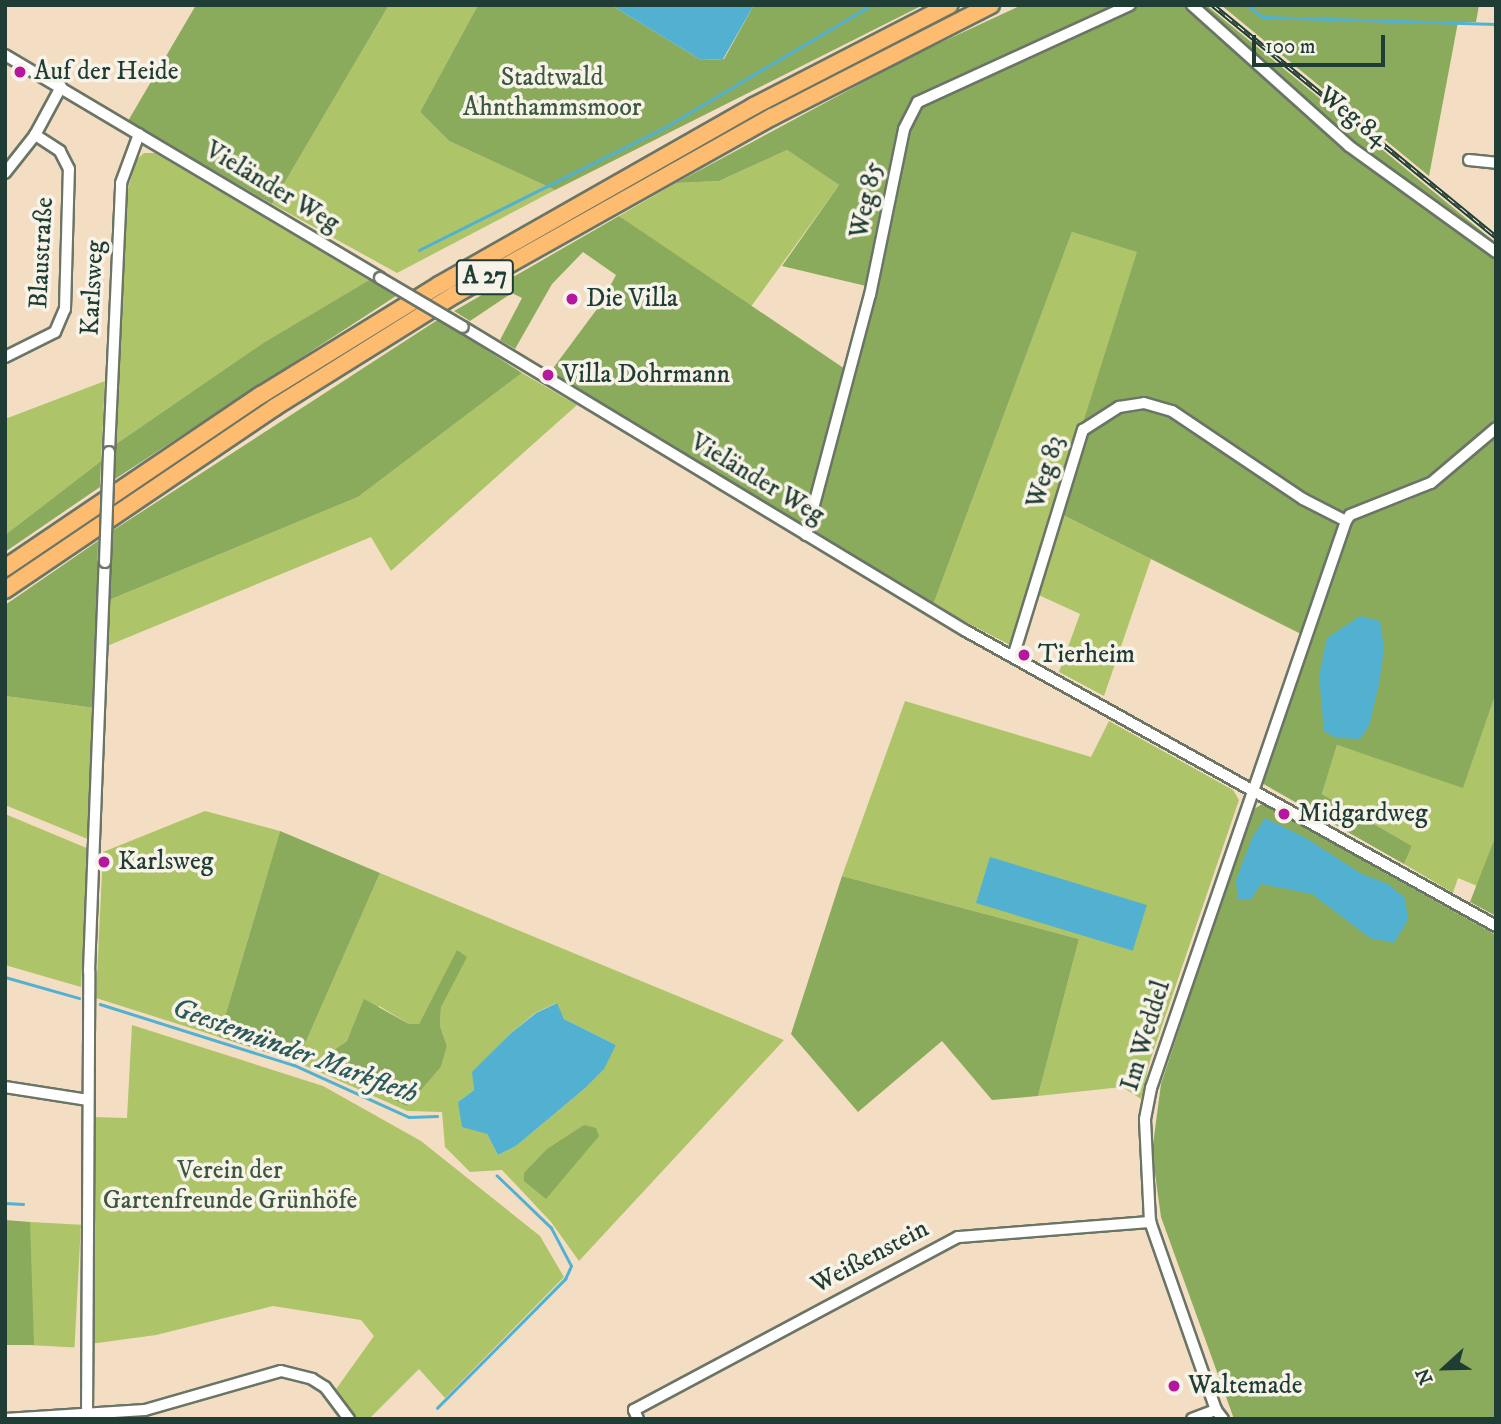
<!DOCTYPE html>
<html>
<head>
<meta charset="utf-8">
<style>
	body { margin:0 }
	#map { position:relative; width:1501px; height:1424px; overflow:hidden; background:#f4dec3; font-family:"IM FELL DW Pica",serif }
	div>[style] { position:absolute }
	.green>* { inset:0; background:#aec468; transform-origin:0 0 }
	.forest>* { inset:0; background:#8aaa5c }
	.water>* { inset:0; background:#52b1d1; transform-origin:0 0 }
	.stream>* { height:2.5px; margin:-1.25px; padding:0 1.25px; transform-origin:1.25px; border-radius:1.25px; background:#52b1d1 }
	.roads { filter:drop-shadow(2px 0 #6a7566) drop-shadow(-2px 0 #6a7566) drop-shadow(0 2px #6a7566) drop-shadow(0 -2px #6a7566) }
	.minor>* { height:10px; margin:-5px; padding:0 5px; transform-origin:5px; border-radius:5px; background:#fff }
	.highway>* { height:16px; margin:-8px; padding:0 8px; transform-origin:8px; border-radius:8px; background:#fdbc70 }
	.rail>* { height:5px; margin-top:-2.5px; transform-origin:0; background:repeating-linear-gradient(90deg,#f7f3e8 0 8px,#1f3d34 0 16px); box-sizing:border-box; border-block:2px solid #1f3d34 }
	.bridges { filter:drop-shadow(2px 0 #6a7566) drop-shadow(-2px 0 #6a7566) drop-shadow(0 2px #6a7566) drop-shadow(0 -2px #6a7566) }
	.minor-bridge>* { height:10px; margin:-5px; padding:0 5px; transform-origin:5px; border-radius:5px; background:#fff }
	.dots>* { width:19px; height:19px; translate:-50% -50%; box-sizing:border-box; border:4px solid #f7f3e8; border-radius:50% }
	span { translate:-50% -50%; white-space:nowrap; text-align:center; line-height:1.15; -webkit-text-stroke:7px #f7f3e8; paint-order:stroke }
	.shield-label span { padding:2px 5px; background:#f7f3e8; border:2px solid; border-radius:5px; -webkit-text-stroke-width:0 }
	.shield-label { font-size:24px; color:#1f3d34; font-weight:700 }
	.poi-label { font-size:26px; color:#1f3d34 }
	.left { translate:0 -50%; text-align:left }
	.park-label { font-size:26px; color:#3c583e }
	.street-label { font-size:26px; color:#1f3d34 }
	.water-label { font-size:28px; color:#2c5a5b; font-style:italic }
	.frame { position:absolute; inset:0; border:7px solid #1f3d34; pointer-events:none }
	.north { position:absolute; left:1410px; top:1333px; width:70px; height:70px; -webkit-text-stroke:5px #f7f3e8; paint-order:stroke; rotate:248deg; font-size:19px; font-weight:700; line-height:28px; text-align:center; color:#1f3d34 }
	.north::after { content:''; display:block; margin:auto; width:24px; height:32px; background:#1f3d34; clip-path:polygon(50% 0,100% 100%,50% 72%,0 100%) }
	.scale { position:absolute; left:1252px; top:35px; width:133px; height:32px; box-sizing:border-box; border:4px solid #1f3d34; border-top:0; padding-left:9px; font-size:21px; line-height:24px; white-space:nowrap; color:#1f3d34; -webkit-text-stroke:5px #f7f3e8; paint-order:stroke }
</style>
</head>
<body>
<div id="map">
	<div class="green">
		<i style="clip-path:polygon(389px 5px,478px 5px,420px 112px,449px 141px,555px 190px,397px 273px,272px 204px)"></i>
		<i style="clip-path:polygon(787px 150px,839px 185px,750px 308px,619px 216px,676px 183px,719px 181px)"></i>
		<i style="clip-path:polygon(144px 153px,155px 153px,369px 280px,263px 343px,116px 444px,127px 193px,136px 160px)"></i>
		<i style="clip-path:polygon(1072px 232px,1138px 252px,1055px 511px,1151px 559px,1104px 696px,1059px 672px,1080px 614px,1030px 591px,1010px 645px,933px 605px)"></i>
		<i style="clip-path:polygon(522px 373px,577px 405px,391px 571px,371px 537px,107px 646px,109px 600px,358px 497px)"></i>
		<i style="clip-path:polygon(105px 381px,101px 461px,5px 535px,5px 419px)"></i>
		<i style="clip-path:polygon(1496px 693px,1496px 835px,1477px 886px,1458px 878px,1453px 893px,1404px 864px,1412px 846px,1322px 794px,1337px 745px,1463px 787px)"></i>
		<i style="clip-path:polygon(5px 696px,95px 708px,90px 840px,5px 805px)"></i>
		<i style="clip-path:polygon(905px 701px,1091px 757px,1109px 721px,1233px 790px,1239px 800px,1150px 1061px,1141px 1099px,1122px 1087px,1038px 1096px,1079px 939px,842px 876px)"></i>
		<i style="clip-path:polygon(205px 811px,280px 831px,219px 1037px,96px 998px,103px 852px)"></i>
		<i style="clip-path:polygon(5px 814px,89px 849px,81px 987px,5px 965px)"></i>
		<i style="clip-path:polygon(evenodd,380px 873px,784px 1040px,579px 1261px,551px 1222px,502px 1170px,470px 1172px,445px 1147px,442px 1112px,407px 1111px,297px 1062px,380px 873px,457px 951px,441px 1007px,440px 1026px,447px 1046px,441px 1067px,407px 1105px,373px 1086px,354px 1082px,331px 1052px,347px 1041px,356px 1023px,379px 1006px,409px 1024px,419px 1024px,457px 951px,380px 873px,556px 1003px,564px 1019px,616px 1045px,583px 1090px,516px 1146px,498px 1155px,487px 1134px,474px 1129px,458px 1102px,474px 1090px,473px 1072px,510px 1034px,535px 1013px,556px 1003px)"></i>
		<i style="clip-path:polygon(132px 1025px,323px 1086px,421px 1141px,540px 1236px,564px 1277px,445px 1398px,419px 1369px,369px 1419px,353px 1419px,334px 1392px,374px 1336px,361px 1320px,273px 1306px,156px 1335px,90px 1344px,93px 1117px,127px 1118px)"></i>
		<i style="left:30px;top:1222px;width:51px;height:123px;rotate:3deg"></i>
	</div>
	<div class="forest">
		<i style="clip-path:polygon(196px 5px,389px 5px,272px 204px,128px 121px)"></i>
		<i style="clip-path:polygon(478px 5px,611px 5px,701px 60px,724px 59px,754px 5px,923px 5px,555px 190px,449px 141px,420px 112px)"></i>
		<i style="clip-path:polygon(1022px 5px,1206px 5px,1496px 243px,1496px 423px,1430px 478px,1340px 516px,1305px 636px,1055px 511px,1137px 252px,1072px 232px,933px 605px,548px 375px,600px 305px,616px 275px,583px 252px,552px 284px,515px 349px,500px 340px,522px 298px,512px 293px,470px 321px,454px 311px,619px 216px,845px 369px,866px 286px,782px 266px,839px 185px,787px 150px,719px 181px,676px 183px,914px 55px)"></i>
		<i style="clip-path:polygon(1221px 5px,1479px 5px,1476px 22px,1458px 22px,1429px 176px)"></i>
		<i style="clip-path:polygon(369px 280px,396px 296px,115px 479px,116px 444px,263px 343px)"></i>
		<i style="clip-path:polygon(439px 319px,522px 373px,358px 497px,109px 600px,112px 531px)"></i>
		<i style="clip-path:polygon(1496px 434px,1496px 693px,1463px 788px,1337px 745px,1322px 794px,1412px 846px,1404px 864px,1260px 782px,1352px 521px,1411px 499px)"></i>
		<i style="clip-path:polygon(101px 461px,100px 487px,5px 552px,5px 535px)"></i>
		<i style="clip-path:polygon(98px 541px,95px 708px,5px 696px,5px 605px)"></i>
		<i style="clip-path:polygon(1262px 804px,1496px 935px,1496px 1419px,1234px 1419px,1161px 1217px,1152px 1152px,1161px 1084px,1251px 811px)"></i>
		<i style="clip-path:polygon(280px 831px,380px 873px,297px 1062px,219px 1037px)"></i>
		<i style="clip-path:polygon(1496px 835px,1496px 916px,1470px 902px)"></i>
		<i style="clip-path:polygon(842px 876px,1079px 939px,1038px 1096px,992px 1100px,942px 1041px,858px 1112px,791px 1034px)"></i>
		<i style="clip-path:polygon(457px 950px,467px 957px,441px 1007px,440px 1026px,447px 1046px,441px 1067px,407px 1106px,338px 1072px,331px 1052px,347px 1041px,364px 999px,409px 1024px,419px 1024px)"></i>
		<i style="clip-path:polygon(584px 1125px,596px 1128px,599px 1136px,546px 1199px,524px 1181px,524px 1173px,547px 1149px)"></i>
		<i style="clip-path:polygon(5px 1220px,30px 1222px,34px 1345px,5px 1345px)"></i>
	</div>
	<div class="water">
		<i style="clip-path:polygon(611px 5px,754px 5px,723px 59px,701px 60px)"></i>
		<i style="clip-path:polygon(1360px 616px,1380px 621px,1384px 649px,1379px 684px,1369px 726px,1360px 739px,1336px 738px,1324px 731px,1319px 676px,1327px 638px)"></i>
		<i style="clip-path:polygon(1265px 818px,1306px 838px,1360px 873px,1388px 884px,1405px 898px,1408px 920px,1394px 943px,1370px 938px,1312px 894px,1261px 884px,1251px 899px,1238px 900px,1236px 880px,1252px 838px)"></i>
		<i style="left:990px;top:857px;width:164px;height:48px;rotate:17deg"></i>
		<i style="clip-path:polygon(557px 1003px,564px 1019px,616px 1045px,604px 1069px,583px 1090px,516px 1146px,498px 1155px,487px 1134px,462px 1127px,458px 1102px,474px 1090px,472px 1072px,510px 1034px,536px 1013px)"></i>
	</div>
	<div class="stream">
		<i style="left:1247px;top:5px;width:20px;rotate:37deg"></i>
		<i style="left:1263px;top:17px;width:233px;rotate:1.7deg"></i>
		<i style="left:419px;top:250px;width:271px;rotate:-26.5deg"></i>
		<i style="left:662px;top:129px;width:244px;rotate:-30.6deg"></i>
		<i style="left:5px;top:977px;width:77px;rotate:15.8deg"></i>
		<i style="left:100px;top:1004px;width:203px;rotate:17.5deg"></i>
		<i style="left:294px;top:1065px;width:126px;rotate:24.3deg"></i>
		<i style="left:409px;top:1117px;width:28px;rotate:-2deg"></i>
		<i style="left:5px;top:1203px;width:18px;rotate:3deg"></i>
		<i style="left:437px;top:1408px;width:182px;rotate:-45.2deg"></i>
		<i style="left:565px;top:1279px;width:14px;rotate:-65deg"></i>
		<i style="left:571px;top:1266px;width:43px;rotate:-117.8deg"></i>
		<i style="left:551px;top:1228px;width:75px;rotate:-136.1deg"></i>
	</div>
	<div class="roads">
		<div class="minor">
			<i style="left:1192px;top:5px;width:211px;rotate:41.9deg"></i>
			<i style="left:1349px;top:146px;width:181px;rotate:35.8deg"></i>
			<i style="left:5px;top:55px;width:436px;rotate:30.7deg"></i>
			<i style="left:1469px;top:160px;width:27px;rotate:6deg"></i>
			<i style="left:5px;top:173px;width:48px;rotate:-51.7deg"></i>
			<i style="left:35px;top:135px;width:55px;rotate:-61.6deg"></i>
			<i style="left:463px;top:327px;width:588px;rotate:31.15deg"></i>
			<i style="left:966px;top:631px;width:607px;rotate:29.1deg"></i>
			<i style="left:5px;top:357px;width:56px;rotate:-26.6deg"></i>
			<i style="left:55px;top:332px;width:25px;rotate:-67deg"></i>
			<i style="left:65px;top:309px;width:140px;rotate:-88.4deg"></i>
			<i style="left:69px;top:169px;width:20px;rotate:-117deg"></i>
			<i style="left:60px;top:151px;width:30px;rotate:-147deg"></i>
			<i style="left:109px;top:452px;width:269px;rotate:-87.4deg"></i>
			<i style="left:121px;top:183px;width:52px;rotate:-69.8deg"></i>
			<i style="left:806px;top:535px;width:248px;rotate:-75.1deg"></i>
			<i style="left:870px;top:295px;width:169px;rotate:-78.4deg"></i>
			<i style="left:904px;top:129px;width:30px;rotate:-63deg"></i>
			<i style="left:918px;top:102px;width:233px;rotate:-24.6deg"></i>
			<i style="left:1013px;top:657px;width:238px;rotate:-72.9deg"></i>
			<i style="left:1083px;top:430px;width:43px;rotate:-32.6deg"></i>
			<i style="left:1119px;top:407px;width:25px;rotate:-9deg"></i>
			<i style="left:1144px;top:403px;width:29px;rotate:16deg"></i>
			<i style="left:1172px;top:411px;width:158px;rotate:33.9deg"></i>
			<i style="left:1303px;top:499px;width:48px;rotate:27.1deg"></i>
			<i style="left:5px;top:1087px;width:84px;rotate:8.9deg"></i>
			<i style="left:5px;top:1419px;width:140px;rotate:-3.7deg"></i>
			<i style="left:145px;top:1410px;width:141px;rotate:-16deg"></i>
			<i style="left:281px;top:1371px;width:32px;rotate:14deg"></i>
			<i style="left:312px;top:1379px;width:15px;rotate:32deg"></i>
			<i style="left:325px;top:1387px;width:40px;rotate:53deg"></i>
			<i style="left:87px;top:1419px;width:448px;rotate:-89.7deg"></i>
			<i style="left:89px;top:971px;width:409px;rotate:-87.8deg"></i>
			<i style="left:638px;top:1419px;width:10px;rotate:-114deg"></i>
			<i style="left:634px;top:1410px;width:367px;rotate:-28.1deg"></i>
			<i style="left:958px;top:1237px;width:193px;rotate:-4.5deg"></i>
			<i style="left:1192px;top:1419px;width:26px;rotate:-21deg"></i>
			<i style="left:1223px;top:1419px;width:11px;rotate:-128deg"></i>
			<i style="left:1216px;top:1410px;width:199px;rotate:-109.3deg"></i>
			<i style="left:1150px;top:1222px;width:103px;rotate:-92.8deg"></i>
			<i style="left:1145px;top:1119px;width:32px;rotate:-79deg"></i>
			<i style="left:1151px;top:1088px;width:600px;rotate:-71.02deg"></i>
			<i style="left:1346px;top:521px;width:7px;rotate:-56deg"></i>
			<i style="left:1350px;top:515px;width:87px;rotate:-21.6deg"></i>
			<i style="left:1431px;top:483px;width:85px;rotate:-40.2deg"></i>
		</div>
		<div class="highway">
			<i style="left:5px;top:568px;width:309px;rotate:-34.1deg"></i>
			<i style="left:261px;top:395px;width:209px;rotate:-31.7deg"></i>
			<i style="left:439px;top:285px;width:362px;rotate:-29.6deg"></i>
			<i style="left:754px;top:106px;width:220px;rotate:-27.3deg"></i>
			<i style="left:5px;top:590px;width:326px;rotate:-34.1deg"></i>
			<i style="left:275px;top:407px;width:213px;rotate:-32deg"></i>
			<i style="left:456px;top:294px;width:362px;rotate:-29.3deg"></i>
			<i style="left:772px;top:117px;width:246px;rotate:-27.1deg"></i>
		</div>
	</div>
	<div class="rail">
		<i style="left:1213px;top:5px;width:366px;rotate:39.3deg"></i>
	</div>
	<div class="bridges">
		<div class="minor-bridge">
			<i style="left:380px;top:278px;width:96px;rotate:30.6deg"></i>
			<i style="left:105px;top:562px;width:110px;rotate:-87.9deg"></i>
		</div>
	</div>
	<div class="dots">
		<i style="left:20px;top:72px;background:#b5179e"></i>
		<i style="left:572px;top:299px;background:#b5179e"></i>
		<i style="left:548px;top:375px;background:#b5179e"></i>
		<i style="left:1024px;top:655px;background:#b5179e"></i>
		<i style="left:1284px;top:814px;background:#b5179e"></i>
		<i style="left:104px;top:862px;background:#b5179e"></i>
		<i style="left:1174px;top:1386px;background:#b5179e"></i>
	</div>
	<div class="shield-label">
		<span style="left:485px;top:277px">A 27</span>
	</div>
	<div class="poi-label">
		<span class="left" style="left:34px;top:72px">Auf der Heide</span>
		<span class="left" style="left:586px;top:299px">Die Villa</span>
		<span class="left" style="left:562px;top:375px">Villa Dohrmann</span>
		<span class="left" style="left:1038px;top:655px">Tierheim</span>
		<span class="left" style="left:1298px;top:814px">Midgardweg</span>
		<span class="left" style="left:118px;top:862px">Karlsweg</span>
		<span class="left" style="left:1188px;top:1386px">Waltemade</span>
	</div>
	<div class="park-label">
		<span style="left:552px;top:93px">Stadtwald<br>Ahnthammsmoor</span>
		<span style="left:230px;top:1186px">Verein der<br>Gartenfreunde Grünhöfe</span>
	</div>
	<div class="street-label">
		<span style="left:1353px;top:117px;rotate:38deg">Weg 84</span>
		<span style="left:272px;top:187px;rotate:31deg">Vieländer Weg</span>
		<span style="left:867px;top:200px;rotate:-78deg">Weg 85</span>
		<span style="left:42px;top:253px;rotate:-87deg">Blaustraße</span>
		<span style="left:93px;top:288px;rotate:-87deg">Karlsweg</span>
		<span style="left:1046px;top:472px;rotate:-73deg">Weg 83</span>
		<span style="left:757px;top:479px;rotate:31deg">Vieländer Weg</span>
		<span style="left:1146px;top:1036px;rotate:-73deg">Im Weddel</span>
		<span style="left:870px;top:1257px;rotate:-28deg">Weißenstein</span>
	</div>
	<div class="water-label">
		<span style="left:295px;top:1051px;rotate:20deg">Geestemünder Markfleth</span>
	</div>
	<div class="frame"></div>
	<div class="north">N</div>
	<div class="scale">100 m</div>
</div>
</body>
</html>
